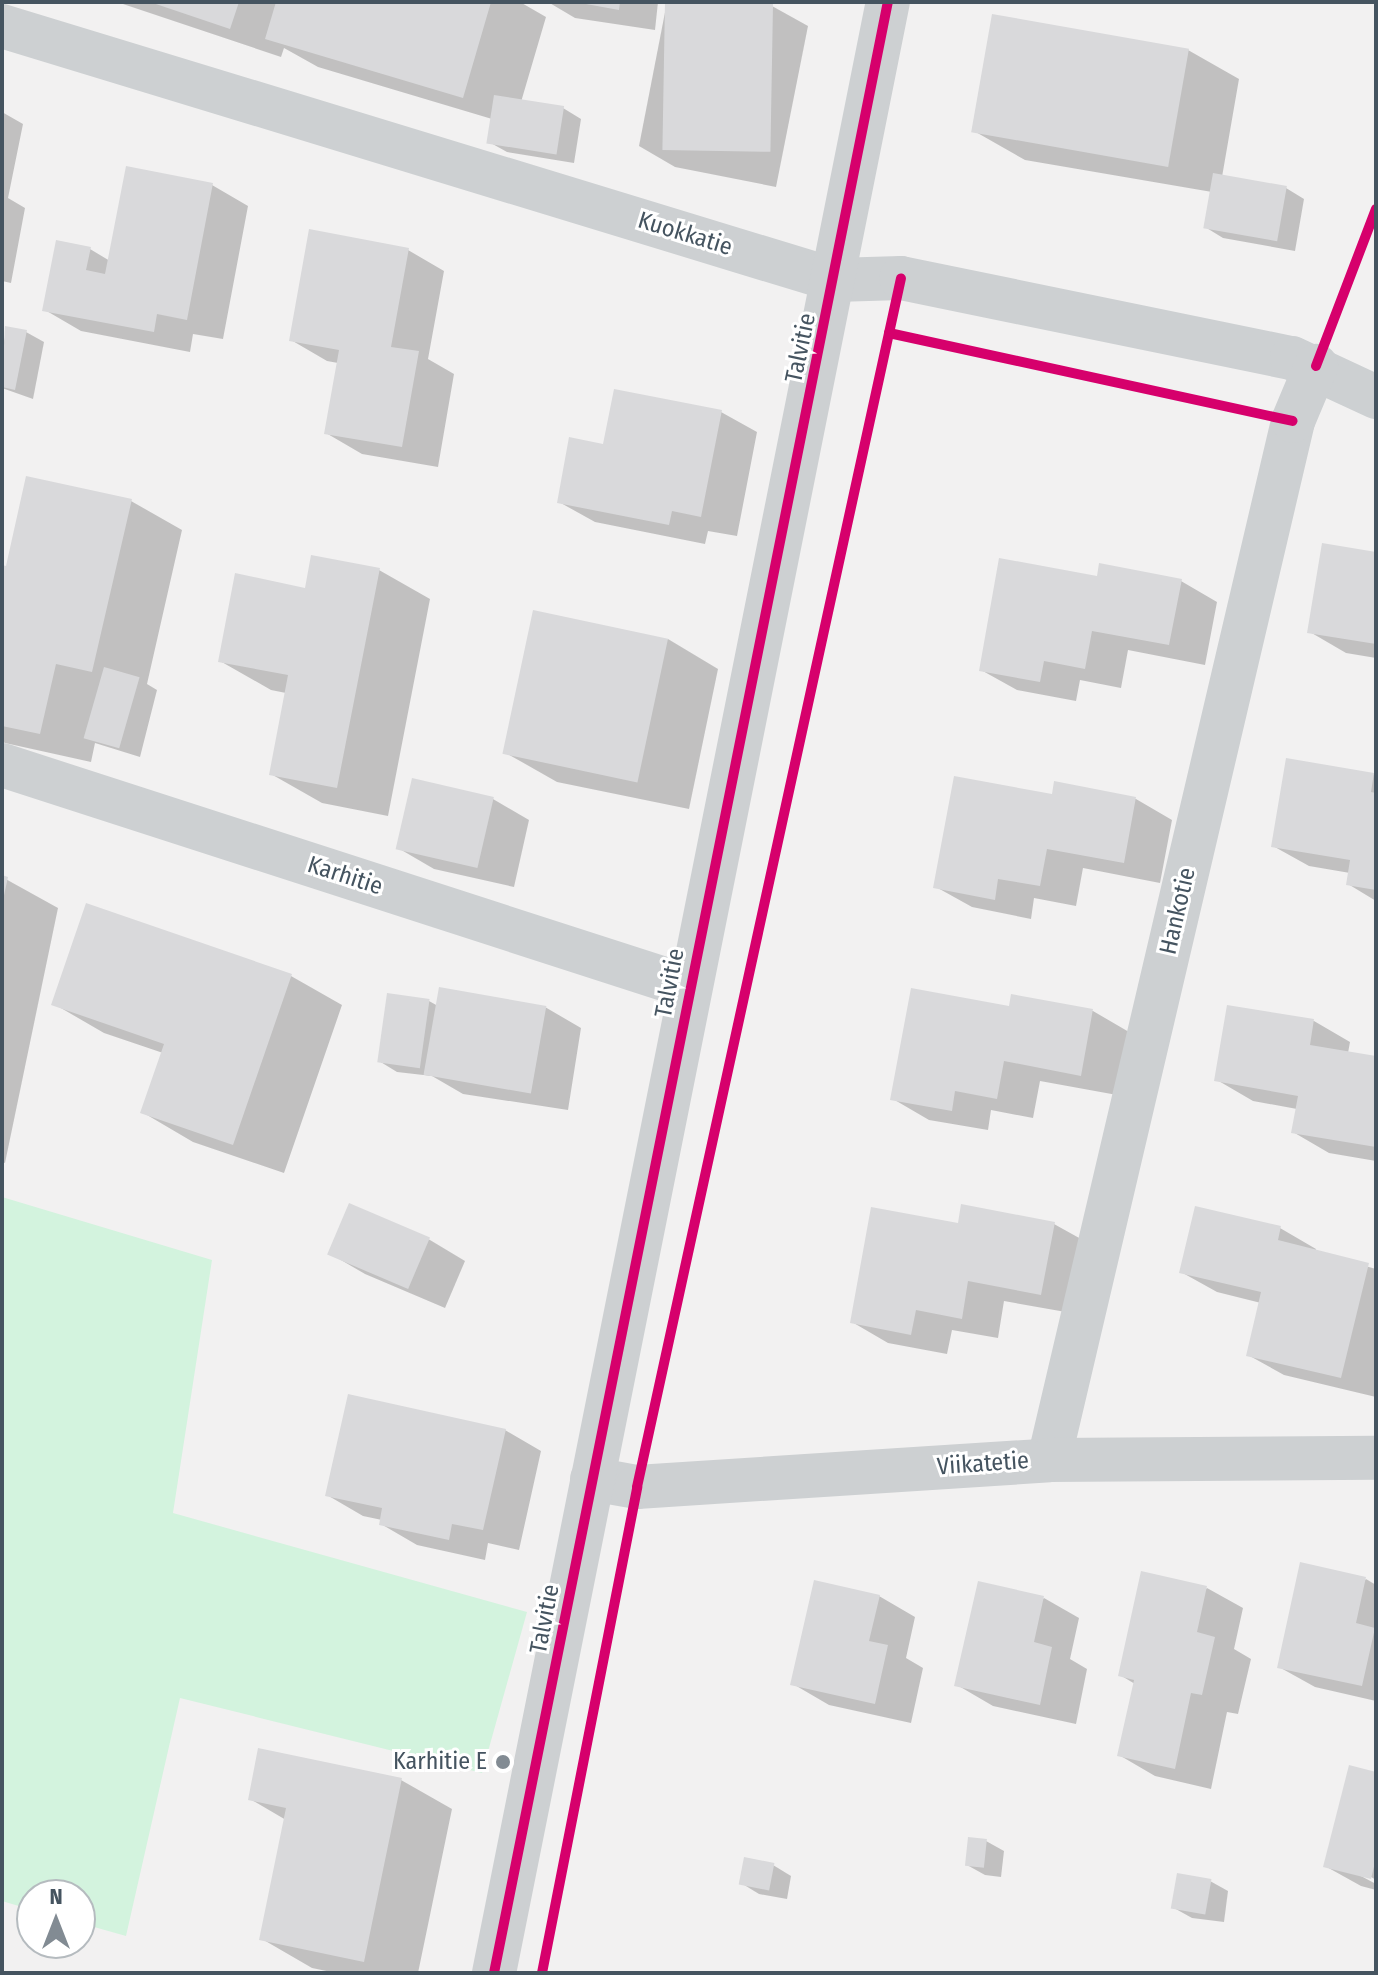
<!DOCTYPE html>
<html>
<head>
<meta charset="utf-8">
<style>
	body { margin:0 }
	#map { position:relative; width:1378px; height:1975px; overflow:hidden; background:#f2f1f1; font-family:"Fira Sans Condensed",sans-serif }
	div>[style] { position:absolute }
	.green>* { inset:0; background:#d3f3de }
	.shadow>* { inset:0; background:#0003 }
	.building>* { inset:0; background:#d9d9db; transform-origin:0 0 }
	.minor>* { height:44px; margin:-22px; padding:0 22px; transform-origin:22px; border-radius:22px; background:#cdd0d2 }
	.cycleway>* { height:10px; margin:-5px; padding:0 5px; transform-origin:5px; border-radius:5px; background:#d6006c }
	.dots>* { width:22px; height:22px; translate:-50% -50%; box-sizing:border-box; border:4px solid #fff; border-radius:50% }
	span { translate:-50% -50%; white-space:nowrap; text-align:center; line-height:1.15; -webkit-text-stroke:6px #fff; paint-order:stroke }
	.street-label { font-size:24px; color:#455460 }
	.poi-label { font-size:24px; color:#455460 }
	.right { translate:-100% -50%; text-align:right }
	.frame { position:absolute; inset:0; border:4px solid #455460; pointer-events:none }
	.north { position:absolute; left:16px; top:1879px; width:80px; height:80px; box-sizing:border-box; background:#fff; border:2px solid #b5bbbf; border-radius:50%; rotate:0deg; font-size:22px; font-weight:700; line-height:32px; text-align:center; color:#455460 }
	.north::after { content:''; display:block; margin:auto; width:28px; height:36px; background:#828b93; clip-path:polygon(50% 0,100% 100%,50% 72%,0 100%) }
</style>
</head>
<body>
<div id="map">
	<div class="green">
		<i style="clip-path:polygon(2px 1197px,212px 1260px,173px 1513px,527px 1612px,482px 1773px,180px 1698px,126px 1936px,80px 1923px,80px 1895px,32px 1895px,32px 1910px,2px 1901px)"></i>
	</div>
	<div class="shadow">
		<i style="clip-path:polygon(117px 2px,520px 2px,546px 17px,521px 102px,563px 108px,581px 119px,574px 163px,507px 152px,489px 142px,492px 119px,318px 67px,284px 48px,281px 57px)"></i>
		<i style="clip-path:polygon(548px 2px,658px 2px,655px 30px,575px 18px)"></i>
		<i style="clip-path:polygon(667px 2px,755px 2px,772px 6px,808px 26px,776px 187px,675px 167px,639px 146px)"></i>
		<i style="clip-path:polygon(1188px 50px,1239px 79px,1222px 177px,1286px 188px,1304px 199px,1295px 251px,1223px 238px,1205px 227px,1212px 192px,1025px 160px,974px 131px)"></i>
		<i style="clip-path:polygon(2px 112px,23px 124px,8px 198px,25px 208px,11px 283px,2px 281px)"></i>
		<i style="clip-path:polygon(212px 185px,248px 206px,223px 339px,193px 334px,190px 352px,81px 331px,45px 310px,90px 249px,110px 261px)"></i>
		<i style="clip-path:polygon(408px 250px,444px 271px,428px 359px,454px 374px,438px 467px,362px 454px,326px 433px,338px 363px,327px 361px,291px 340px)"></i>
		<i style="clip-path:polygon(7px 328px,26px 332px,44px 342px,33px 399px,2px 388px,2px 352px)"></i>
		<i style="clip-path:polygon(721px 412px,757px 432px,737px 536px,708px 531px,705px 544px,595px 522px,559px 502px,604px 446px)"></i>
		<i style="clip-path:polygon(131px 501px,182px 530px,147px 684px,157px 690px,140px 757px,95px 743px,91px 762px,5px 743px,2px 741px,2px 567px,7px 568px)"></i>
		<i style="clip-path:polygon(1376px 554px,1376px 658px,1346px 653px,1310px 632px)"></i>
		<i style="clip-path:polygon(379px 570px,430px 599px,388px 816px,322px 803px,271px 774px,286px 693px,271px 690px,220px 661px,307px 590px)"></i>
		<i style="clip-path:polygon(1099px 578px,1181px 581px,1217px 602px,1205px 665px,1128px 650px,1121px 688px,1080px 680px,1076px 701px,1017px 690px,981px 670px)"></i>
		<i style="clip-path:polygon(668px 639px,718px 669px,689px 809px,557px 782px,506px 753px)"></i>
		<i style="clip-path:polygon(1373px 774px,1376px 776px,1376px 901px,1348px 884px,1350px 873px,1309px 866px,1273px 846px)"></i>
		<i style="clip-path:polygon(1053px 796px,1136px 799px,1172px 820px,1160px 883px,1083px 868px,1076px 906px,1034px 898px,1031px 919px,972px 907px,936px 887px)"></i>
		<i style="clip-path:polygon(493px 799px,529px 820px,514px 887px,434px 869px,398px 848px)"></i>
		<i style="clip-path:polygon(2px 877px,58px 908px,5px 1163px,2px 1162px)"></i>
		<i style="clip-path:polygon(291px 976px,342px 1005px,284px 1173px,193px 1142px,142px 1112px,163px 1053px,104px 1033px,54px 1004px)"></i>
		<i style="clip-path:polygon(429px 1001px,438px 1006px,545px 1007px,581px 1028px,568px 1110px,463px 1094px,432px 1076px,397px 1072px,379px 1061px)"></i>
		<i style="clip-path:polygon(1229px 1007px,1314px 1021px,1350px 1042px,1348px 1053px,1376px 1058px,1376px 1161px,1329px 1153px,1293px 1132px,1297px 1109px,1253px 1101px,1217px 1080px)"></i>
		<i style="clip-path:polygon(1010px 1008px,1093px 1011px,1129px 1032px,1117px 1095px,1040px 1081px,1033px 1118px,991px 1110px,988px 1130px,929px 1120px,893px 1099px)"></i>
		<i style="clip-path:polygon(350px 1206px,430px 1240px,465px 1261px,445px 1308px,365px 1274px,329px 1253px)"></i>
		<i style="clip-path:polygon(1054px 1224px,1090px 1244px,1077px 1314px,1004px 1301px,998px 1338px,952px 1330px,947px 1354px,888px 1343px,852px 1322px,959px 1225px)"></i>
		<i style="clip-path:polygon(1280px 1228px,1316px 1249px,1315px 1252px,1376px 1269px,1376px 1397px,1284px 1375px,1248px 1355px,1261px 1303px,1217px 1292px,1181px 1272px)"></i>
		<i style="clip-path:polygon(505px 1430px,541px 1451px,519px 1550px,488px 1543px,485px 1560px,417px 1545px,381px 1524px,382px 1520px,363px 1516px,327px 1495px)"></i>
		<i style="clip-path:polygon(1366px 1579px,1376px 1585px,1376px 1701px,1315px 1687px,1279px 1667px)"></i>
		<i style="clip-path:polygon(1207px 1588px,1243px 1608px,1234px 1649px,1251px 1659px,1238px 1714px,1227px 1712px,1211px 1789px,1155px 1776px,1119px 1755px,1135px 1684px,1120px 1675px)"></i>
		<i style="clip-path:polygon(879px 1596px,915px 1617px,906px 1658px,923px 1668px,911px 1723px,829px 1705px,793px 1684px)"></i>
		<i style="clip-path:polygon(1044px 1598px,1079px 1618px,1070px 1659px,1087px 1669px,1076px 1724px,993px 1706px,957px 1685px)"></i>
		<i style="clip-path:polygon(1376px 1774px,1376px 1880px,1363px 1872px,1361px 1876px,1376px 1884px,1376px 1890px,1361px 1886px,1325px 1866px)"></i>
		<i style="clip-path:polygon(401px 1780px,452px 1809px,418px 1973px,336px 1973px,312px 1968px,262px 1939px,286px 1820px,250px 1799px)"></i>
		<i style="clip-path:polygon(986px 1841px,1004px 1851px,1001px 1877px,985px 1875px,967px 1865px)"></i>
		<i style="clip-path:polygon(773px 1865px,791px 1876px,787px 1899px,759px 1894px,741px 1883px)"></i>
		<i style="clip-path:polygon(1210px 1881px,1228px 1891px,1224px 1922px,1192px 1918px,1174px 1908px)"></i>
	</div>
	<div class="building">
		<i style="clip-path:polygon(150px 2px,239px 2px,230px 29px)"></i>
		<i style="clip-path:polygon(276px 2px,491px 2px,463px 98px,265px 39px)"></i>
		<i style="clip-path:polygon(575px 2px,620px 2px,619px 10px)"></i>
		<i style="left:665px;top:2px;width:108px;height:148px;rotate:1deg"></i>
		<i style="left:992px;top:14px;width:200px;height:120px;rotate:10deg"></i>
		<i style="left:494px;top:95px;width:71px;height:49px;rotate:9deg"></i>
		<i style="clip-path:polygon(126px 166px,213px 183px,187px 320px,157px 314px,154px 332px,42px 311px,56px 240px,91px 247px,86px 270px,105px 274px)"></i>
		<i style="left:1213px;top:173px;width:75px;height:56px;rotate:10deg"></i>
		<i style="clip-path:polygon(309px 229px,409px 248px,391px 347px,419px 351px,402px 447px,324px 434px,339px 350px,289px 341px)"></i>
		<i style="clip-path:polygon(5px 326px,27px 330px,15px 390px,2px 387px)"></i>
		<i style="clip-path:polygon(614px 389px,722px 410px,701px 517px,672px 511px,669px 525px,557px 503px,569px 437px,603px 444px)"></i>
		<i style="clip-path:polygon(26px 476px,132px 499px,92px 672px,56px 664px,40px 734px,2px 726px,2px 565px,6px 566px)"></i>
		<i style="clip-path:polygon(1322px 543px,1376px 552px,1376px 644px,1307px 633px)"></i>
		<i style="clip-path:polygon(311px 555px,380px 568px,337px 788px,269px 775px,288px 675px,218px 662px,235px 573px,305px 588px)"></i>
		<i style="clip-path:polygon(999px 558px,1097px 576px,1099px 563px,1182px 579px,1169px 645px,1092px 631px,1085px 669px,1044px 661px,1040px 682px,979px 671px)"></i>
		<i style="left:533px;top:610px;width:138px;height:147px;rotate:12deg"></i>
		<i style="left:104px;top:667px;width:37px;height:74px;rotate:16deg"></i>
		<i style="clip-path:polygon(1286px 758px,1374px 773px,1371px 792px,1376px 793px,1376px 890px,1346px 885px,1350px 860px,1271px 847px)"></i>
		<i style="clip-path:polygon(954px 776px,1052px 794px,1054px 781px,1136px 797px,1124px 863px,1047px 849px,1040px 886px,998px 879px,995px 900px,933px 888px)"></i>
		<i style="left:412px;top:778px;width:84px;height:73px;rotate:13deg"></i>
		<i style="clip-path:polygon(2px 875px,8px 877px,3px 900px,2px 900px)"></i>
		<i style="clip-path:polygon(86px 903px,292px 974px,233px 1145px,140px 1113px,164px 1044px,51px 1005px)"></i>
		<i style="left:439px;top:987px;width:109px;height:89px;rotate:10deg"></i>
		<i style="clip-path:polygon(911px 988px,1009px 1006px,1011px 994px,1093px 1009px,1081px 1076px,1004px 1061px,997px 1099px,955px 1091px,952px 1111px,890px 1100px)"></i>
		<i style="left:387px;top:993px;width:43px;height:70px;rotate:8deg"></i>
		<i style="clip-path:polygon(1227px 1005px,1314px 1019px,1310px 1045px,1376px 1056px,1376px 1147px,1291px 1133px,1298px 1096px,1214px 1081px)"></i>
		<i style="left:349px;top:1203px;width:88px;height:56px;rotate:23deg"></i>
		<i style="clip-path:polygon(961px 1204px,1055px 1222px,1041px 1295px,968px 1281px,962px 1319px,916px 1310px,911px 1335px,850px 1323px,871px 1207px,958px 1223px)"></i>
		<i style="clip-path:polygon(1195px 1206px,1281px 1226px,1278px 1240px,1369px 1263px,1341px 1378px,1246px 1356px,1261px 1292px,1179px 1273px)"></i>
		<i style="clip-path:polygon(348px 1394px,506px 1429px,483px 1530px,452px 1524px,449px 1540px,379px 1525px,382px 1508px,325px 1496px)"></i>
		<i style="clip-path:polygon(1300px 1562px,1366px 1577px,1356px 1623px,1375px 1628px,1362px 1686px,1277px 1668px)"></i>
		<i style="clip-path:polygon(1141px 1571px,1207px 1586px,1197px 1632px,1215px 1637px,1202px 1695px,1191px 1693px,1175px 1769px,1117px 1756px,1134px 1680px,1118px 1676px)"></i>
		<i style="clip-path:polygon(814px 1580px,880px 1595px,869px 1641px,888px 1645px,875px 1704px,790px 1685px)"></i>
		<i style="clip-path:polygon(978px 1581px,1044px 1596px,1034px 1642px,1052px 1647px,1040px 1705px,954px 1686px)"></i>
		<i style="clip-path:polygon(258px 1748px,402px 1778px,364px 1962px,259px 1940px,286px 1808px,248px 1800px)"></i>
		<i style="clip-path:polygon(1349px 1765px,1376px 1772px,1376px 1858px,1371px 1879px,1323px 1867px)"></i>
		<i style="left:968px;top:1837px;width:19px;height:29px;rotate:6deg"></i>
		<i style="left:744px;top:1857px;width:31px;height:28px;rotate:11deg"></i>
		<i style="left:1177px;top:1873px;width:35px;height:36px;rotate:10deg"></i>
	</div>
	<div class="minor">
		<i style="left:2px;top:26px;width:871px;rotate:16.96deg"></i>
		<i style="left:835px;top:280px;width:66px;rotate:-1.7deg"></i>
		<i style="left:901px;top:278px;width:399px;rotate:11.6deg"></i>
		<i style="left:1292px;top:358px;width:93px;rotate:24.9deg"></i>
		<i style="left:2px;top:765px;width:722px;rotate:17.91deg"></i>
		<i style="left:1049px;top:1460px;width:1067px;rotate:-76.78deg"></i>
		<i style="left:1293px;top:421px;width:60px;rotate:-67.3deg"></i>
		<i style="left:592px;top:1479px;width:46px;rotate:10.1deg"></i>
		<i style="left:637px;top:1487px;width:413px;rotate:-3.7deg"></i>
		<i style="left:1049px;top:1460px;width:327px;rotate:-0.4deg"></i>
		<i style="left:494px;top:1973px;width:2010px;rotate:-78.7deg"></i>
	</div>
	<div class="cycleway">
		<i style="left:889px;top:333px;width:413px;rotate:12.3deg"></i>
		<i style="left:1316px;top:366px;width:168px;rotate:-69.1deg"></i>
		<i style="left:494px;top:1973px;width:2010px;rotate:-78.7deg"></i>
		<i style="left:542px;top:1973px;width:495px;rotate:-78.9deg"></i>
		<i style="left:637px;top:1487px;width:1237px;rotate:-77.68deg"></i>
	</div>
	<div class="dots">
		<i style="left:503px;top:1762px;background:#828b93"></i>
	</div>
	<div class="street-label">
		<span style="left:685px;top:234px;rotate:17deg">Kuokkatie</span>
		<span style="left:801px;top:348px;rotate:-78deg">Talvitie</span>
		<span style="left:345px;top:876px;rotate:18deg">Karhitie</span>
		<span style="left:1178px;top:911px;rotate:-77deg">Hankotie</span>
		<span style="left:670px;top:983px;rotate:-79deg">Talvitie</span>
		<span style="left:983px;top:1464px;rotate:-4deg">Viikatetie</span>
		<span style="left:545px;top:1619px;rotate:-79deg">Talvitie</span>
	</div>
	<div class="poi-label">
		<span class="right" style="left:487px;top:1762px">Karhitie E</span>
	</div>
	<div class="frame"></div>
	<div class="north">N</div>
</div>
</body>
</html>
